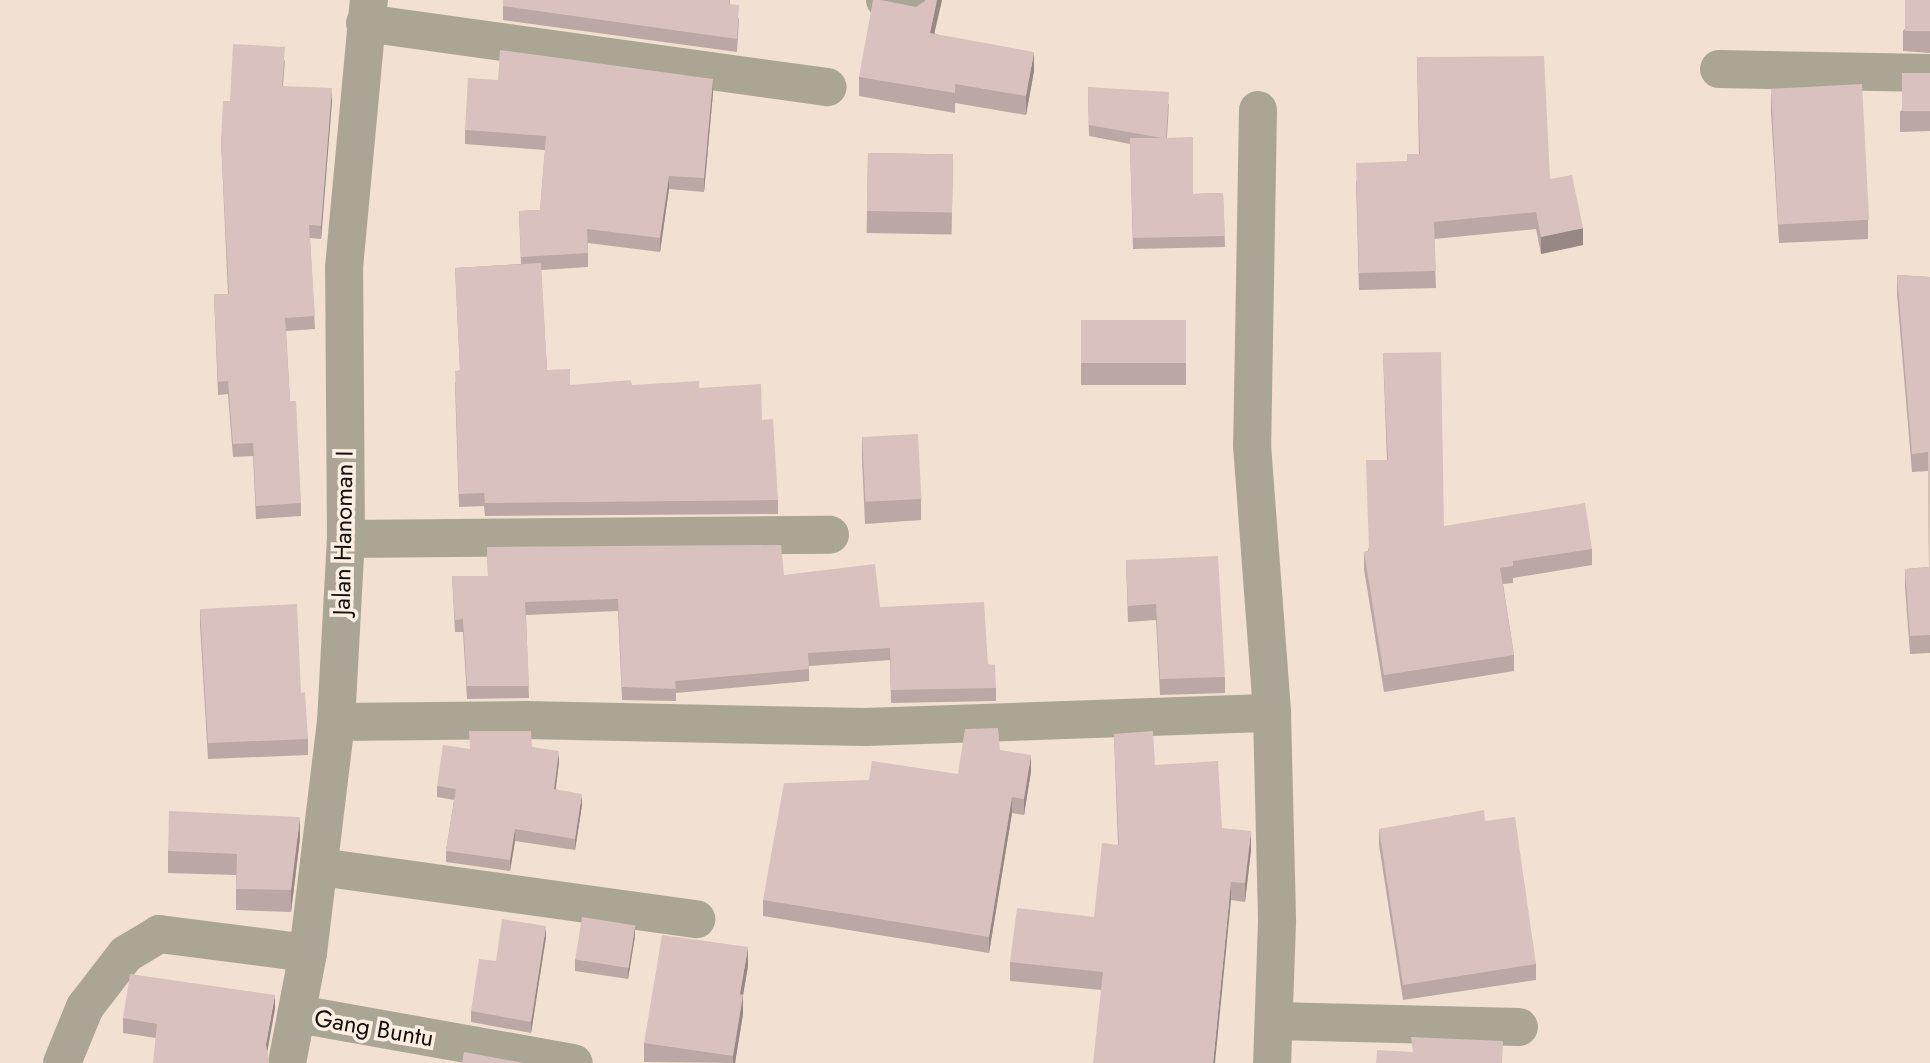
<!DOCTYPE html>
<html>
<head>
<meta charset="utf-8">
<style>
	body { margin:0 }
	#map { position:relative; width:1930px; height:1063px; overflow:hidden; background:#f2e0d2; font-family:Jost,sans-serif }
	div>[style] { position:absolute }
	.minor>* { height:38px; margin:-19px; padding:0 19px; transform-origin:19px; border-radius:19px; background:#aba596 }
	.wall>* { inset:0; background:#bba7a3; transform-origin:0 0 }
	.shaded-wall>* { inset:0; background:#988884 }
	.building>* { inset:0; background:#d9c2bd; transform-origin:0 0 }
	span { translate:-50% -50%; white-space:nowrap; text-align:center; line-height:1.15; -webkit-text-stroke:7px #fdeee3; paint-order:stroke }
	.street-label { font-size:24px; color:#140f0a }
</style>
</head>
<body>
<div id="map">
	<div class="minor">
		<i style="left:885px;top:0;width:25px;rotate:14deg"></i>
		<i style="left:365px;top:23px;width:467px;rotate:7.9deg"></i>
		<i style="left:1719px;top:69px;width:211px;rotate:1.1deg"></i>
		<i style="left:1258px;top:110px;width:335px;rotate:91deg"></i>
		<i style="left:1252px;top:445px;width:269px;rotate:85.7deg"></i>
		<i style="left:1272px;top:713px;width:209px;rotate:88.6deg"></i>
		<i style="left:1277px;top:922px;width:141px;rotate:92deg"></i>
		<i style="left:346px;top:539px;width:484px;rotate:-0.5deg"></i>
		<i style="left:336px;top:722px;width:189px;rotate:-0.6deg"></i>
		<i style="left:525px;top:720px;width:340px;rotate:1.2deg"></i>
		<i style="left:865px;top:727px;width:407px;rotate:-2deg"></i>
		<i style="left:320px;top:867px;width:380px;rotate:7.9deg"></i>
		<i style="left:298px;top:1014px;width:280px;rotate:10.1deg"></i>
		<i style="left:1274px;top:1021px;width:245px;rotate:1.4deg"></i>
		<i style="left:62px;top:1063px;width:61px;rotate:-67.7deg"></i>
		<i style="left:85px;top:1007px;width:67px;rotate:-52.3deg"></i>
		<i style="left:126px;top:954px;width:39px;rotate:-31deg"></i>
		<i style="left:159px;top:934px;width:150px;rotate:7.3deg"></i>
		<i style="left:287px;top:1063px;width:112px;rotate:-79.2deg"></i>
		<i style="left:308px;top:953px;width:233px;rotate:-83.1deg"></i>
		<i style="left:336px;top:722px;width:183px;rotate:-86.9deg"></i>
		<i style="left:346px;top:539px;width:271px;rotate:-90.4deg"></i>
		<i style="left:344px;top:268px;width:269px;rotate:-84.7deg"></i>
	</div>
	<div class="wall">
		<i style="clip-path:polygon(503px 0,730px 0,730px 4px,739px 19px,737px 52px,503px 20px)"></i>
		<i style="clip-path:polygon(925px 0,942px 0,934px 33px,1034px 71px,1026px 115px,955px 103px,955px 113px,859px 96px,859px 77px,916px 7px,925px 1px)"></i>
		<i style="clip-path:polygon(1930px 0,1930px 53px,1903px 51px,1903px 31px)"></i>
		<i style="clip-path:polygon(1417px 57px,1550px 179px,1583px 245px,1541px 254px,1536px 229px,1434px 239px,1436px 288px,1359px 290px,1356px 181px,1407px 161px,1419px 154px)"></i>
		<i style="clip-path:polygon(285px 60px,283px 86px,332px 101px,321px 239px,310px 238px,315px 329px,286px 331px,290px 401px,301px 503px,301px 516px,256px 519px,253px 456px,233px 457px,228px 394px,218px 395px,214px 294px,228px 294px,221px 140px,230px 101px)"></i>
		<i style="clip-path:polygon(1930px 73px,1930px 131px,1900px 132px,1900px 112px)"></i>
		<i style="clip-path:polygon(1088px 87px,1169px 104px,1167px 138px,1193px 194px,1223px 193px,1225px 247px,1133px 249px,1130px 144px,1089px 136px)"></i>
		<i style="clip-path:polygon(713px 93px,704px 192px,669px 189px,660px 252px,588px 243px,588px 267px,541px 270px,547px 370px,570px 385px,632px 385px,699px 388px,762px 420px,778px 500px,778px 514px,485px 516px,484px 506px,459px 507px,455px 384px,460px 370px,455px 268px,521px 264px,519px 211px,540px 210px,545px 150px,465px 144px,465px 130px)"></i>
		<i style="clip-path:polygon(1771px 93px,1868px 220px,1868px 239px,1779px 243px,1771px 112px)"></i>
		<i style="left:868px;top:153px;width:85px;height:80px;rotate:1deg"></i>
		<i style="clip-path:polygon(1897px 275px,1930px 277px,1930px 653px,1910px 654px,1905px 587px,1905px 569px,1929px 567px,1928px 471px,1912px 472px,1897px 294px)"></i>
		<i style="left:1081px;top:320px;width:105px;height:65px"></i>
		<i style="clip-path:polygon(1383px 353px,1444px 526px,1592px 549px,1592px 565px,1513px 578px,1513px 583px,1503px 584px,1514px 655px,1514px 671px,1384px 692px,1364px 569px,1364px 552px,1368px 551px,1387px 460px)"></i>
		<i style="clip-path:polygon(862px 437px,921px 499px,921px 520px,865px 524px,862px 459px)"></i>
		<i style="clip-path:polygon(487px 547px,784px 575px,880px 607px,988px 664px,996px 688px,996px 701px,891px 703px,890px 660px,809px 666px,809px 681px,676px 693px,676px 701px,622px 700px,618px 611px,526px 615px,529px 698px,467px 699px,463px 632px,455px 632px,452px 576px,488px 576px)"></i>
		<i style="clip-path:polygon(1126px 560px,1225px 677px,1225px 693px,1160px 695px,1156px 620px,1128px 622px)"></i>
		<i style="clip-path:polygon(200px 609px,301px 693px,308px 739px,308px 755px,208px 759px,200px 625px)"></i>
		<i style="clip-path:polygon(1114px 734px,1155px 765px,1222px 828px,1251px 850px,1245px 902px,1231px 900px,1101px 990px,1010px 981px,1010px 962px,1094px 917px,1118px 845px)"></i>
		<i style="clip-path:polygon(532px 747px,559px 762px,556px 789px,582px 805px,575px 850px,515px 841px,510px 871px,446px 862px,446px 851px,454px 800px,437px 797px,437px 786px)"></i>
		<i style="clip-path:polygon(1000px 750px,1031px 771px,1024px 815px,1012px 813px,989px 953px,763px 916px,763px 900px,958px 774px)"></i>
		<i style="clip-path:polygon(1485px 821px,1536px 964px,1536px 980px,1403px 1000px,1379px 845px,1379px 829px)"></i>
		<i style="clip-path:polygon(300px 838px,291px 912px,236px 910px,236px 875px,168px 873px,168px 851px)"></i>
		<i style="clip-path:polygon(635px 936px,628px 979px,575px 971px,575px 959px)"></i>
		<i style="clip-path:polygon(546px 937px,531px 1033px,471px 1022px,471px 1011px,496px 961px)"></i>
		<i style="clip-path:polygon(748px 966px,743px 995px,743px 1014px,735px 1063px,644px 1062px,644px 1043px)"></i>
		<i style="clip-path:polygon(275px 1009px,156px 1038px,123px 1033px,123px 1018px)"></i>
	</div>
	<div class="shaded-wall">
		<i style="clip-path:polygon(937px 0,942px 0,930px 52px,930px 33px)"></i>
		<i style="clip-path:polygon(1034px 52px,1034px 71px,1026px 115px,1026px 96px)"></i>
		<i style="clip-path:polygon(713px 79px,713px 93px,704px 192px,704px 178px)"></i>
		<i style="clip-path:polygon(332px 88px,332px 101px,321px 239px,321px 226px)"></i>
		<i style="clip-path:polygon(669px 176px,669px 189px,660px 252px,660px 238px)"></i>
		<i style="clip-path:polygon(1583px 228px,1583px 245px,1541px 254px,1541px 237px)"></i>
		<i style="clip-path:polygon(559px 751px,559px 762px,554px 800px,554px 789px)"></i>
		<i style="clip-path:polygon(1031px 755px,1031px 771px,1024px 815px,1024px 799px)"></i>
		<i style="clip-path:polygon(582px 794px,582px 805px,575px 850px,575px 839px)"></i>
		<i style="clip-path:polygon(1012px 797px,1012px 813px,989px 953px,989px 937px)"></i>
		<i style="clip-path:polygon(300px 817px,300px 838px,291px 912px,291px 890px)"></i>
		<i style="clip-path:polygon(515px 829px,515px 841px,510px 871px,510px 860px)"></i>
		<i style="clip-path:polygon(1251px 831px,1251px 850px,1245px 902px,1245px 883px)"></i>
		<i style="clip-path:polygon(1231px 882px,1231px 900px,1215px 1063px,1213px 1063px)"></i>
		<i style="clip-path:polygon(635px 925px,635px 936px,628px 979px,628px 968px)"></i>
		<i style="clip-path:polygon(546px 926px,546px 937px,531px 1033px,531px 1022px)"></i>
		<i style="clip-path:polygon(748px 947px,748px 966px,740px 1013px,740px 994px)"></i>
		<i style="clip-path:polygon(275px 995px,275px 1009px,266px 1059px,266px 1044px)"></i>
		<i style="clip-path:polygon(743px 995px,743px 1014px,735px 1063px,733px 1063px,733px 1056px)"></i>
	</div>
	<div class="building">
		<i style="clip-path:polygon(503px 0,729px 0,729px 4px,739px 5px,737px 39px,503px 6px)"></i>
		<i style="clip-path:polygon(873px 0,881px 0,916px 7px,925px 1px,925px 0,937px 0,930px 33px,1034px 52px,1026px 96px,955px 84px,955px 93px,859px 77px)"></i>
		<i style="left:1905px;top:0;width:25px;height:31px"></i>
		<i style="clip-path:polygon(233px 44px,285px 47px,282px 86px,332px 88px,321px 226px,309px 225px,315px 316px,285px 318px,290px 401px,296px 401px,301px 503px,256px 506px,253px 443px,233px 444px,228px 381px,218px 382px,214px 294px,229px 294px,221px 140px,223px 101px,230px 101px)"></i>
		<i style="clip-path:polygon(500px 50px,713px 79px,704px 178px,669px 176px,660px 238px,587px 229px,588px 253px,521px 257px,519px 211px,540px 210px,546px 136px,465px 130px,468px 78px,498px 80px)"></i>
		<i style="clip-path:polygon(1544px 56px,1550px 179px,1572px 175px,1583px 228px,1541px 237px,1536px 212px,1434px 222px,1436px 271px,1359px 273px,1356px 163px,1407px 161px,1407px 154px,1420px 154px,1417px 57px)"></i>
		<i style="left:1930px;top:73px;width:38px;height:28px;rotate:90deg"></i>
		<i style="left:1862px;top:84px;width:136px;height:91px;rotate:87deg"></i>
		<i style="clip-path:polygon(1088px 87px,1169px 92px,1166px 138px,1193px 137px,1193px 194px,1223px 193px,1225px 236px,1133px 238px,1130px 138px,1162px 138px,1089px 125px)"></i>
		<i style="left:868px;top:153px;width:85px;height:58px;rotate:1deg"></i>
		<i style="clip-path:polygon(541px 263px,547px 370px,570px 369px,570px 385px,631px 380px,632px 385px,699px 381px,699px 388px,761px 384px,762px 420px,773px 419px,778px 500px,485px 503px,484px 493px,459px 494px,455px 371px,460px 370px,455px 268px)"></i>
		<i style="clip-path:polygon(1897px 275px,1930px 277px,1930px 635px,1910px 636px,1905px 569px,1929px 567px,1928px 452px,1912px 454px)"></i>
		<i style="left:1081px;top:320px;width:105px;height:43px"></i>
		<i style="clip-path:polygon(1441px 352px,1444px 526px,1585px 503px,1592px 549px,1513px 561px,1513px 566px,1500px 568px,1514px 655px,1384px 675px,1364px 552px,1369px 551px,1366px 460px,1388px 460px,1383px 353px)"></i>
		<i style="left:918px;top:434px;width:65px;height:56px;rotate:87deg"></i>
		<i style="clip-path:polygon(781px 545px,784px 575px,875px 564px,880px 607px,984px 602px,988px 664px,995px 665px,996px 688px,891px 690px,890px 648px,808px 653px,809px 669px,675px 681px,676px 689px,622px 687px,618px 599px,525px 602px,529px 686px,467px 686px,463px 619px,455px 620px,452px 576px,488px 576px,487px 547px)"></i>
		<i style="clip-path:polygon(1218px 556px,1225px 677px,1160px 679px,1156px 604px,1128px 606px,1126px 560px)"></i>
		<i style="clip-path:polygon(297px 604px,301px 693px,305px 692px,308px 739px,208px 743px,200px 609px)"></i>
		<i style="clip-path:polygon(998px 728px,1000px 750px,1031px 755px,1024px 799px,1012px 797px,989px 937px,763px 900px,784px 783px,869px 780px,872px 761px,958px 774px,965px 729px)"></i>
		<i style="clip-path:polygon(469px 731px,531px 731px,532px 747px,559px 751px,554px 789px,582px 794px,575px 839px,515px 829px,510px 860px,446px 851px,456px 789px,437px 786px,443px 745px,470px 749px)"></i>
		<i style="clip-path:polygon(1153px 731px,1155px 765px,1218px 761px,1222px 828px,1251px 831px,1245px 883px,1231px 882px,1213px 1063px,1093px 1063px,1103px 972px,1010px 962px,1017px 908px,1094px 917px,1102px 843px,1119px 845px,1114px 734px)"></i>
		<i style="clip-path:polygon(1484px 810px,1485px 821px,1515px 817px,1536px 964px,1403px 985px,1379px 829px)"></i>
		<i style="clip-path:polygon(169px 811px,300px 817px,291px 890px,236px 889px,237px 854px,168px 851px)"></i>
		<i style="left:582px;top:917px;width:54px;height:43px;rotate:9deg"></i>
		<i style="clip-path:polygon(502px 919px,546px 926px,531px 1022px,471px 1011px,479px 959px,496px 961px)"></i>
		<i style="clip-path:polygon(662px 935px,748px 947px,740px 994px,743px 995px,733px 1056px,644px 1043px)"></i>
		<i style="clip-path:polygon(130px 974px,275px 995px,266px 1044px,269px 1060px,269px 1063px,153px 1063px,157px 1024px,123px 1018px)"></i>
		<i style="clip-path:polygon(1411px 1037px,1503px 1041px,1502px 1063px,1376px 1063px,1377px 1050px,1413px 1052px)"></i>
		<i style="clip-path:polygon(464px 1052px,524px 1063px,462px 1063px)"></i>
	</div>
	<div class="street-label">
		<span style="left:343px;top:533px;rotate:-89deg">Jalan Hanoman I</span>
		<span style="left:374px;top:1028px;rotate:10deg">Gang Buntu</span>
	</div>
</div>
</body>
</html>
